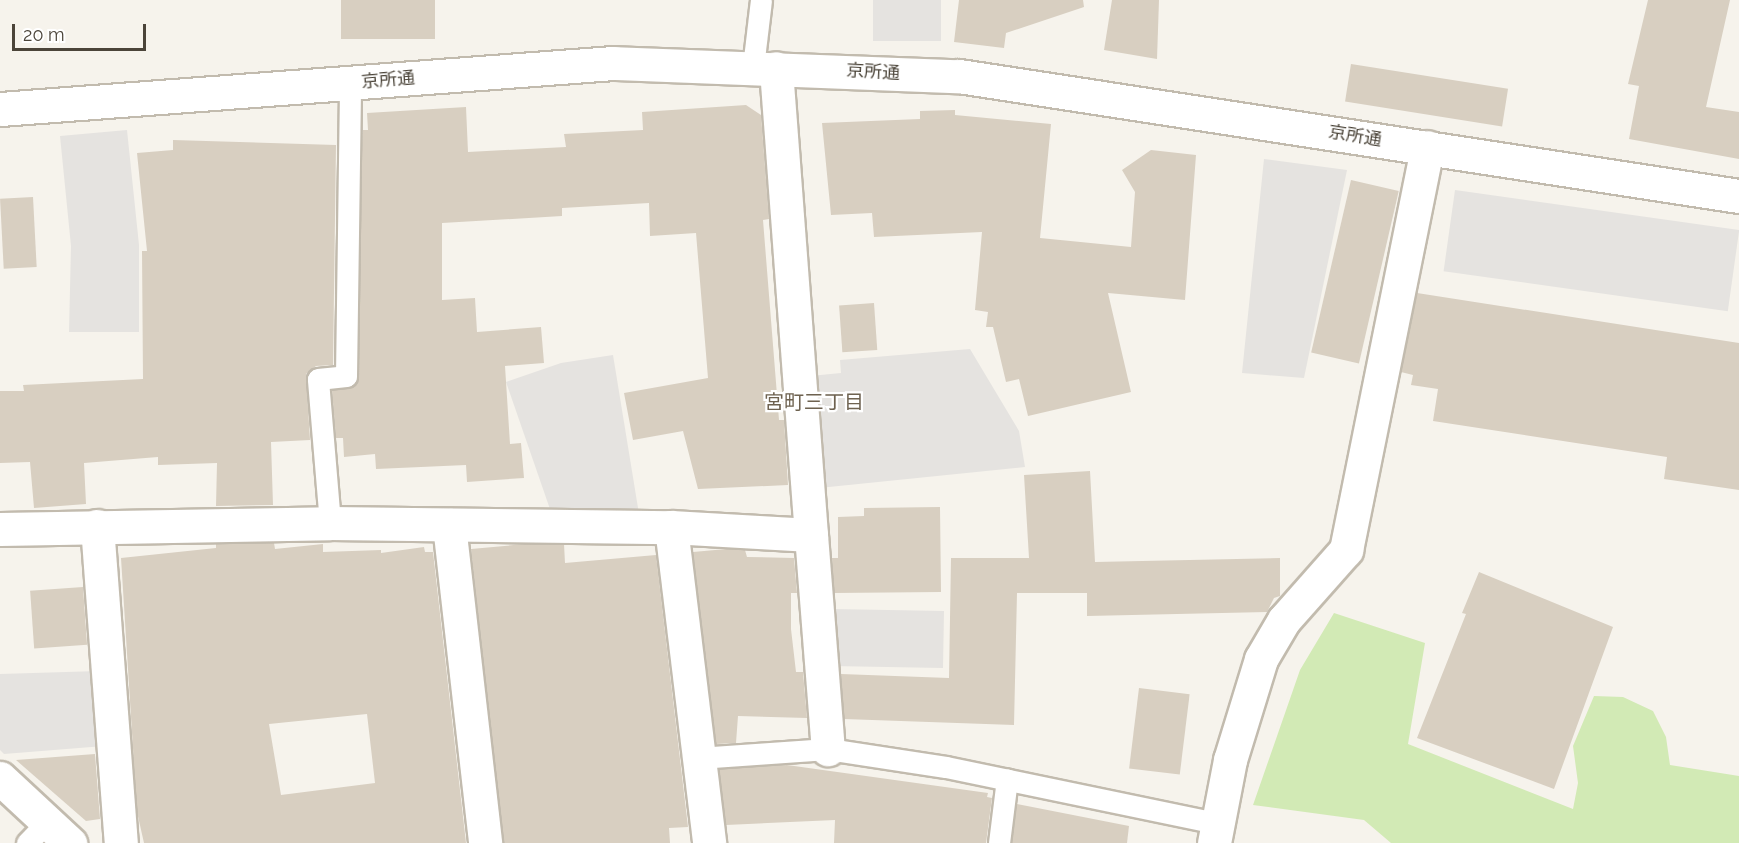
<!DOCTYPE html>
<html>
<head>
<meta charset="utf-8">
<style>
	body { margin:0 }
	#map { position:relative; width:1739px; height:843px; overflow:hidden; background:#f6f3ec; font-family:Raleway,"Noto Sans JP",sans-serif }
	div>[style] { position:absolute }
	.green>* { inset:0; background:#d2eab5 }
	.parking>* { inset:0; background:#e5e3e0; transform-origin:0 0 }
	.building>* { inset:0; background:#d8cfc1; transform-origin:0 0 }
	.roads { filter:drop-shadow(2px 0 #c2bbae) drop-shadow(-2px 0 #c2bbae) drop-shadow(0 2px #c2bbae) drop-shadow(0 -2px #c2bbae) }
	.service>* { height:21px; margin:-10.5px; padding:0 10.5px; transform-origin:10.5px; border-radius:10.5px; background:#fff }
	.minor>* { height:33px; margin:-16.5px; padding:0 16.5px; transform-origin:16.5px; border-radius:16.5px; background:#fff }
	span { translate:-50% -50%; white-space:nowrap; text-align:center; line-height:1.15; -webkit-text-stroke:4.5px #fff; paint-order:stroke }
	.street-label { font-size:18px; color:#4b4439 }
	.neighbourhood-label { font-size:20px; color:#6e6250 }
	.scale { position:absolute; left:12px; top:24px; width:134px; height:27px; box-sizing:border-box; border:3px solid #4b4439; border-top:0; padding-left:8px; font-size:18px; line-height:21px; white-space:nowrap; color:#4b4439; -webkit-text-stroke:4px #fff; paint-order:stroke }
</style>
</head>
<body>
<div id="map">
	<div class="green">
		<i style="clip-path:polygon(1334px 613px,1425px 643px,1408px 744px,1573px 809px,1578px 783px,1573px 746px,1594px 696px,1623px 697px,1653px 711px,1666px 737px,1670px 765px,1739px 776px,1739px 843px,1391px 843px,1364px 820px,1253px 805px,1300px 670px)"></i>
	</div>
	<div class="parking">
		<i style="left:873px;top:0;width:68px;height:41px"></i>
		<i style="clip-path:polygon(127px 130px,139px 245px,139px 332px,69px 332px,71px 246px,60px 136px)"></i>
		<i style="clip-path:polygon(1264px 159px,1347px 170px,1304px 378px,1242px 373px)"></i>
		<i style="left:1455px;top:190px;width:287px;height:82px;rotate:8deg"></i>
		<i style="clip-path:polygon(970px 349px,1019px 431px,1025px 467px,819px 488px,810px 376px,841px 373px,840px 360px)"></i>
		<i style="clip-path:polygon(613px 355px,639px 514px,551px 512px,506px 382px,561px 363px)"></i>
		<i style="left:944px;top:611px;width:57px;height:112px;rotate:91deg"></i>
		<i style="clip-path:polygon(99px 671px,104px 746px,4px 754px,0 750px,0 674px)"></i>
	</div>
	<div class="building">
		<i style="left:341px;top:0;width:94px;height:39px"></i>
		<i style="clip-path:polygon(959px 0,1083px 0,1084px 7px,1006px 33px,1004px 48px,954px 42px)"></i>
		<i style="clip-path:polygon(1112px 0,1159px 0,1157px 59px,1104px 50px)"></i>
		<i style="clip-path:polygon(1648px 0,1730px 0,1706px 107px,1739px 112px,1739px 159px,1629px 139px,1639px 86px,1628px 84px)"></i>
		<i style="left:1351px;top:64px;width:159px;height:38px;rotate:9deg"></i>
		<i style="clip-path:polygon(746px 105px,761px 115px,769px 219px,763px 220px,779px 420px,784px 420px,788px 485px,698px 489px,683px 431px,633px 440px,624px 393px,708px 378px,696px 233px,650px 236px,649px 203px,562px 208px,562px 216px,442px 223px,442px 300px,475px 298px,477px 332px,541px 327px,544px 363px,505px 366px,510px 444px,521px 443px,524px 478px,467px 482px,466px 465px,376px 469px,375px 454px,344px 457px,343px 438px,336px 438px,332px 390px,353px 387px,359px 376px,362px 145px,363px 130px,368px 130px,367px 113px,466px 107px,468px 152px,566px 147px,564px 134px,643px 130px,642px 112px)"></i>
		<i style="clip-path:polygon(955px 110px,955px 115px,1051px 124px,1040px 238px,1131px 247px,1135px 192px,1122px 170px,1151px 150px,1196px 155px,1185px 300px,1108px 293px,1131px 392px,1028px 416px,1019px 379px,1006px 382px,993px 327px,986px 327px,988px 312px,975px 310px,982px 232px,874px 237px,872px 213px,831px 215px,822px 123px,920px 119px,920px 111px)"></i>
		<i style="clip-path:polygon(173px 140px,336px 145px,333px 365px,316px 366px,306px 374px,310px 440px,271px 442px,273px 505px,216px 506px,217px 463px,158px 465px,158px 457px,84px 463px,86px 504px,34px 508px,30px 462px,0 463px,0 391px,24px 391px,23px 385px,143px 379px,142px 251px,147px 251px,137px 153px,173px 150px)"></i>
		<i style="left:1351px;top:180px;width:49px;height:177px;rotate:13deg"></i>
		<i style="left:33px;top:197px;width:70px;height:33px;rotate:87deg"></i>
		<i style="clip-path:polygon(1417px 293px,1739px 343px,1739px 490px,1664px 479px,1667px 457px,1433px 421px,1438px 389px,1411px 385px,1413px 375px,1401px 372px)"></i>
		<i style="left:874px;top:303px;width:47px;height:35px;rotate:86deg"></i>
		<i style="clip-path:polygon(1090px 471px,1095px 562px,1280px 558px,1280px 596px,1274px 598px,1267px 612px,1087px 616px,1087px 593px,1017px 593px,1014px 725px,844px 719px,841px 674px,949px 678px,951px 558px,1029px 558px,1024px 475px)"></i>
		<i style="clip-path:polygon(940px 507px,941px 592px,834px 593px,832px 558px,838px 558px,838px 517px,864px 516px,864px 508px)"></i>
		<i style="clip-path:polygon(evenodd,274px 543px,275px 549px,323px 544px,323px 552px,381px 550px,381px 553px,424px 547px,425px 552px,433px 552px,466px 843px,144px 843px,137px 812px,121px 558px,216px 548px,216px 544px,274px 543px,367px 714px,375px 783px,281px 795px,269px 724px,367px 714px)"></i>
		<i style="clip-path:polygon(525px 544px,564px 544px,565px 563px,656px 555px,688px 827px,669px 828px,670px 843px,503px 843px,471px 549px)"></i>
		<i style="clip-path:polygon(726px 549px,745px 550px,747px 557px,794px 558px,797px 593px,791px 593px,791px 629px,796px 672px,803px 672px,807px 718px,738px 716px,736px 743px,716px 744px,693px 552px)"></i>
		<i style="clip-path:polygon(1479px 572px,1613px 627px,1554px 789px,1417px 738px,1466px 614px,1462px 613px)"></i>
		<i style="left:83px;top:587px;width:58px;height:53px;rotate:86deg"></i>
		<i style="left:1139px;top:688px;width:51px;height:81px;rotate:7deg"></i>
		<i style="clip-path:polygon(95px 754px,100px 819px,86px 821px,16px 760px)"></i>
		<i style="clip-path:polygon(787px 765px,988px 793px,987px 797px,992px 798px,986px 843px,834px 843px,835px 820px,726px 825px,719px 769px)"></i>
		<i style="clip-path:polygon(1017px 804px,1129px 826px,1127px 843px,1012px 843px)"></i>
	</div>
	<div class="roads">
		<div class="service">
			<i style="left:753px;top:67px;width:67px;rotate:-83.2deg"></i>
			<i style="left:330px;top:523px;width:144px;rotate:-94.8deg"></i>
			<i style="left:318px;top:379px;width:28px;rotate:-6deg"></i>
			<i style="left:346px;top:376px;width:293px;rotate:-89.2deg"></i>
			<i style="left:698px;top:758px;width:130px;rotate:-4deg"></i>
			<i style="left:828px;top:749px;width:119px;rotate:8.7deg"></i>
			<i style="left:946px;top:767px;width:277px;rotate:11.7deg"></i>
			<i style="left:27px;top:843px;width:30px;rotate:-46deg"></i>
			<i style="left:999px;top:843px;width:64px;rotate:-82.9deg"></i>
		</div>
		<div class="minor">
			<i style="left:0;top:109px;width:615px;rotate:-4.29deg"></i>
			<i style="left:613px;top:63px;width:346px;rotate:2.2deg"></i>
			<i style="left:959px;top:76px;width:789px;rotate:8.75deg"></i>
			<i style="left:449px;top:525px;width:320px;rotate:83.5deg"></i>
			<i style="left:97px;top:526px;width:318px;rotate:85.7deg"></i>
			<i style="left:671px;top:527px;width:318px;rotate:83.1deg"></i>
			<i style="left:0;top:529px;width:330px;rotate:-1deg"></i>
			<i style="left:330px;top:523px;width:341px;rotate:0.7deg"></i>
			<i style="left:671px;top:527px;width:140px;rotate:3.3deg"></i>
			<i style="left:811px;top:535px;width:468px;rotate:-94.3deg"></i>
			<i style="left:811px;top:535px;width:215px;rotate:85.5deg"></i>
			<i style="left:0;top:778px;width:96px;rotate:42.9deg"></i>
			<i style="left:1214px;top:843px;width:85px;rotate:-79.1deg"></i>
			<i style="left:1230px;top:760px;width:106px;rotate:-72.9deg"></i>
			<i style="left:1261px;top:659px;width:45px;rotate:-59.5deg"></i>
			<i style="left:1284px;top:620px;width:94px;rotate:-48.5deg"></i>
			<i style="left:1346px;top:550px;width:411px;rotate:-78.6deg"></i>
		</div>
	</div>
	<div class="street-label">
		<span style="left:873px;top:72px;rotate:3deg">京所通</span>
		<span style="left:388px;top:80px;rotate:-5deg">京所通</span>
		<span style="left:1355px;top:136px;rotate:9deg">京所通</span>
	</div>
	<div class="neighbourhood-label">
		<span style="left:814px;top:402px">宮町三丁目</span>
	</div>
	<div class="scale">20 m</div>
</div>
</body>
</html>
